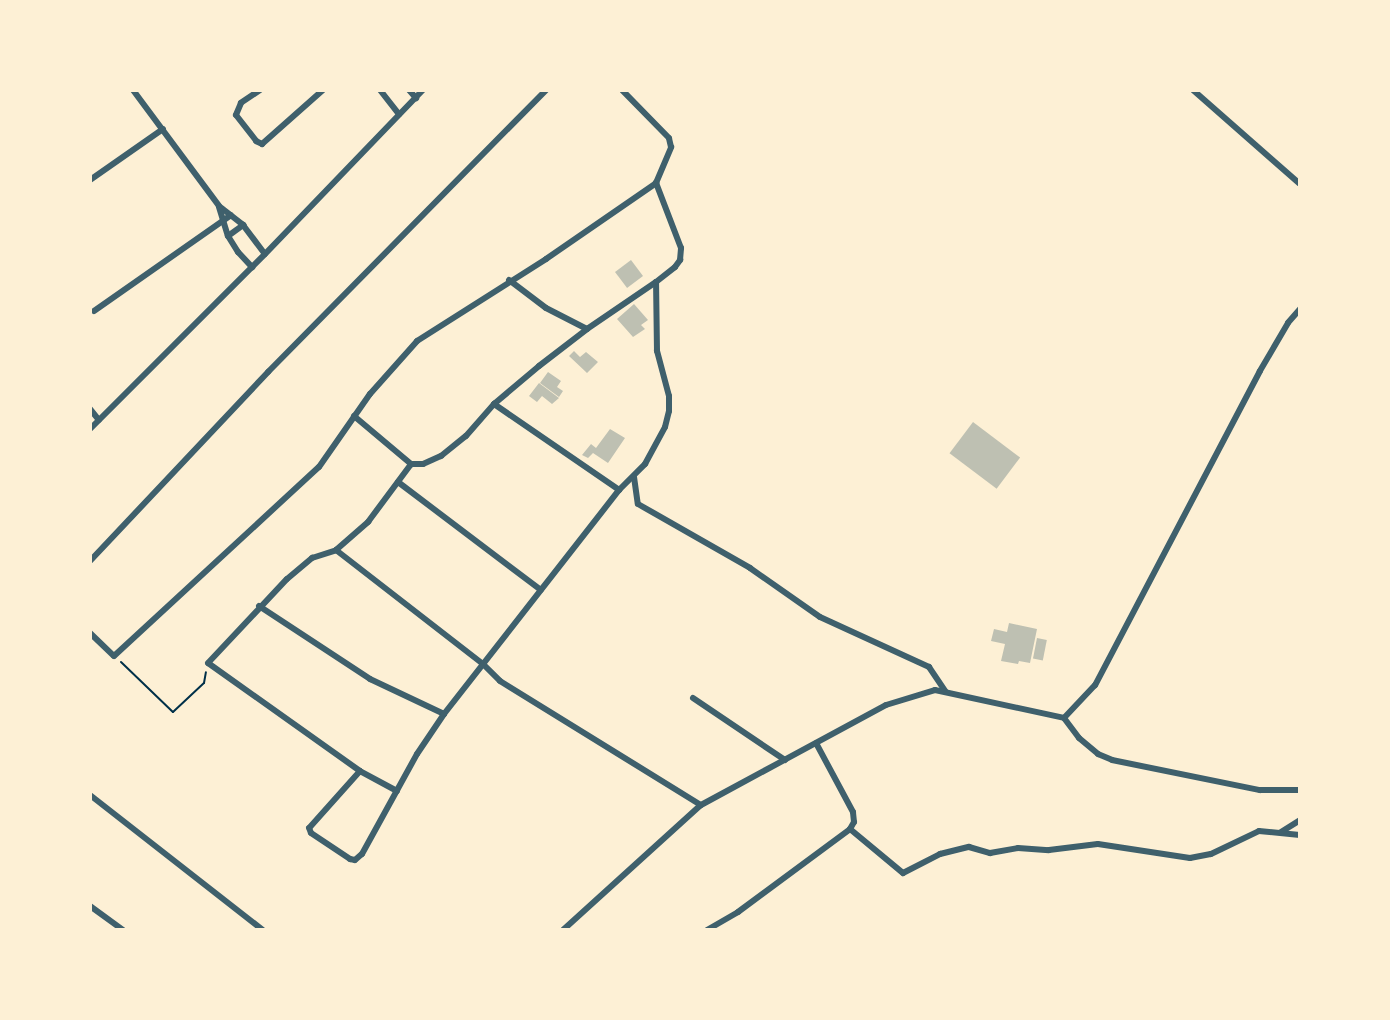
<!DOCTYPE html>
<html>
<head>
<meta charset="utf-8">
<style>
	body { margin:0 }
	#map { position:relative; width:1390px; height:1020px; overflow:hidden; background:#fdf0d5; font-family:Georgia,serif }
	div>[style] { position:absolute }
	.building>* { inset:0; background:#bec0b2; transform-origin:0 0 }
	.path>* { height:2px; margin:-1px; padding:0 1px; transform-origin:1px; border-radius:1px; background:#003049 }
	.minor>* { height:6px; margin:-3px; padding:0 3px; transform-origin:3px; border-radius:3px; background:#3f606c }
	span { translate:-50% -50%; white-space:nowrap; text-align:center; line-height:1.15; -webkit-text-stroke:6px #fdf0d5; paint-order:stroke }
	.frame { position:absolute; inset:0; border:92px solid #fdf0d5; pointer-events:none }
</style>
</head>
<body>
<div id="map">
	<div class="building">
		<i style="left:631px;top:260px;width:20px;height:20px;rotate:53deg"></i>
		<i style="clip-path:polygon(634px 304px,648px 320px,641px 325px,645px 329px,633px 337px,617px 319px)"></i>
		<i style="clip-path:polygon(574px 351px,580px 357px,586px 352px,598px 362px,587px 373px,569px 356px)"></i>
		<i style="clip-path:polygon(548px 372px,561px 381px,557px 387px,563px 391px,559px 397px,540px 383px)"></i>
		<i style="clip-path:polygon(539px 383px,559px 398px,552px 404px,542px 396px,537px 402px,529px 396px)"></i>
		<i style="left:973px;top:422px;width:59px;height:39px;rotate:37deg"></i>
		<i style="clip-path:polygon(610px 429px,625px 438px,608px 463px,593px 453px,588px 458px,582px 455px,591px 444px,596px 448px)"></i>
		<i style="clip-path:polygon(1009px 623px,1037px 629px,1030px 663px,1019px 661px,1018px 664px,1001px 661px,1005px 644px,991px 641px,994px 629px,1007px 632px)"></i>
		<i style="left:1037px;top:638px;width:10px;height:21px;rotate:11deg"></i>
	</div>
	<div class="path">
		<i style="left:121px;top:662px;width:72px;rotate:43.9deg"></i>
		<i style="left:173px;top:712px;width:42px;rotate:-43.1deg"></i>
		<i style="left:204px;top:683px;width:11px;rotate:-80deg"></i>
	</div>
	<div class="minor">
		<i style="left:133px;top:90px;width:144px;rotate:53.4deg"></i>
		<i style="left:219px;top:206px;width:31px;rotate:38deg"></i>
		<i style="left:243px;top:225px;width:36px;rotate:53deg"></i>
		<i style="left:260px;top:90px;width:23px;rotate:146deg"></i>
		<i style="left:241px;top:103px;width:13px;rotate:113deg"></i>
		<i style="left:236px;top:115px;width:33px;rotate:52deg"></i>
		<i style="left:256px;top:141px;width:7px;rotate:27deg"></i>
		<i style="left:262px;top:144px;width:81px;rotate:-41.5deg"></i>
		<i style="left:380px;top:90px;width:31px;rotate:52deg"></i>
		<i style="left:409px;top:90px;width:11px;rotate:49deg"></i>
		<i style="left:1193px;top:90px;width:142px;rotate:41.3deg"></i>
		<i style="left:90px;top:180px;width:89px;rotate:-34.9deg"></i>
		<i style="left:219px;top:207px;width:30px;rotate:73deg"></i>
		<i style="left:228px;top:236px;width:19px;rotate:58deg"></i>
		<i style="left:238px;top:252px;width:21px;rotate:47deg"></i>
		<i style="left:228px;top:236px;width:19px;rotate:-36deg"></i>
		<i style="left:509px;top:280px;width:46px;rotate:37.1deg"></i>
		<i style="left:546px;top:308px;width:46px;rotate:27.1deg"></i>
		<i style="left:1300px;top:309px;width:18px;rotate:131deg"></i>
		<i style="left:1288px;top:323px;width:56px;rotate:120.3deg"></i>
		<i style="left:1260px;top:371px;width:355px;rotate:117.7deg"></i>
		<i style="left:1095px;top:685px;width:45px;rotate:133.2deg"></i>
		<i style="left:1064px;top:718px;width:25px;rotate:53deg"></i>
		<i style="left:1079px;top:738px;width:25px;rotate:40deg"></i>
		<i style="left:1098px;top:754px;width:15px;rotate:23deg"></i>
		<i style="left:1112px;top:760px;width:151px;rotate:11.5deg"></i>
		<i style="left:1260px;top:790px;width:40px"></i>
		<i style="left:94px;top:311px;width:167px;rotate:-35deg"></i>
		<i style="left:494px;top:404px;width:152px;rotate:34.5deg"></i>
		<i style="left:90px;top:409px;width:14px;rotate:51deg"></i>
		<i style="left:354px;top:416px;width:75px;rotate:40.1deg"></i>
		<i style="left:90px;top:429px;width:247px;rotate:-45deg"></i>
		<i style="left:265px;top:254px;width:228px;rotate:-46.1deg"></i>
		<i style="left:634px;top:477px;width:27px;rotate:82deg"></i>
		<i style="left:638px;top:504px;width:129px;rotate:29.7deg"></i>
		<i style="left:750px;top:568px;width:85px;rotate:35deg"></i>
		<i style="left:820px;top:617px;width:120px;rotate:24.6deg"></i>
		<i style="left:929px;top:667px;width:30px;rotate:56deg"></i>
		<i style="left:398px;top:482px;width:179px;rotate:37.1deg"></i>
		<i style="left:336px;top:550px;width:186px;rotate:37.8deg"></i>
		<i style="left:483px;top:664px;width:24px;rotate:45deg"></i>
		<i style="left:500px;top:681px;width:236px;rotate:31.7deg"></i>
		<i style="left:90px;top:561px;width:260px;rotate:-46.7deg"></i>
		<i style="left:268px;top:372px;width:396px;rotate:-45.4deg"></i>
		<i style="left:259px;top:606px;width:133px;rotate:33.3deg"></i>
		<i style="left:370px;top:679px;width:82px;rotate:25.3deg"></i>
		<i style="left:90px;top:633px;width:33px;rotate:44deg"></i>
		<i style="left:114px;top:656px;width:279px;rotate:-42.7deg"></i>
		<i style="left:319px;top:467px;width:89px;rotate:-55.1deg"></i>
		<i style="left:370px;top:394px;width:71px;rotate:-48.4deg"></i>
		<i style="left:417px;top:341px;width:153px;rotate:-32.4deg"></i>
		<i style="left:546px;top:259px;width:134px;rotate:-34.6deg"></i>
		<i style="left:693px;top:698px;width:111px;rotate:34deg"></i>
		<i style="left:360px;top:771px;width:76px;rotate:131.8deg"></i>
		<i style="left:309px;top:828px;width:5px;rotate:68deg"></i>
		<i style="left:311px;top:833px;width:47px;rotate:33.7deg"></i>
		<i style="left:350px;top:859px;width:5px;rotate:11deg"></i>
		<i style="left:355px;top:860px;width:9px;rotate:-41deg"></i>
		<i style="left:362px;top:854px;width:114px;rotate:-61.2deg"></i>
		<i style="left:417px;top:754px;width:48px;rotate:-56deg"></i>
		<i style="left:444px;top:714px;width:284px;rotate:-52deg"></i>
		<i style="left:619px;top:490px;width:37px;rotate:-45deg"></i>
		<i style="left:645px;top:464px;width:42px;rotate:-61.6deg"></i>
		<i style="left:665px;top:427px;width:16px;rotate:-76deg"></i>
		<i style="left:669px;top:411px;width:15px;rotate:-90deg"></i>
		<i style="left:669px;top:396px;width:47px;rotate:-104.9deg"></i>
		<i style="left:657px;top:351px;width:69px;rotate:-90.8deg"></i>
		<i style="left:397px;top:791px;width:42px;rotate:-151.6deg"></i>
		<i style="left:360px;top:771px;width:186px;rotate:-144.6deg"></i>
		<i style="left:208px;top:663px;width:115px;rotate:-46.8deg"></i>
		<i style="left:287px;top:579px;width:33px;rotate:-40deg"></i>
		<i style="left:312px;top:558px;width:25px;rotate:-18deg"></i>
		<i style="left:336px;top:550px;width:43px;rotate:-41.2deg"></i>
		<i style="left:368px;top:522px;width:72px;rotate:-53.4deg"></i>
		<i style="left:411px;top:464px;width:12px"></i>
		<i style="left:423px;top:464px;width:20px;rotate:-24deg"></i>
		<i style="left:441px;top:456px;width:32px;rotate:-39deg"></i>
		<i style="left:466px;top:436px;width:43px;rotate:-48.8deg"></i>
		<i style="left:494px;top:404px;width:59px;rotate:-40.2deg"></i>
		<i style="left:539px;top:366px;width:61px;rotate:-37.6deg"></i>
		<i style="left:587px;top:329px;width:83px;rotate:-34.3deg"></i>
		<i style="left:656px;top:282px;width:24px;rotate:-38deg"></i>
		<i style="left:675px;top:267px;width:9px;rotate:-54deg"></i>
		<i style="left:680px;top:260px;width:12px;rotate:-85deg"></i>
		<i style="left:681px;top:248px;width:70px;rotate:-111deg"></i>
		<i style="left:656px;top:183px;width:39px;rotate:-67deg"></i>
		<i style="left:671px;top:147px;width:9px;rotate:-103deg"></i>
		<i style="left:669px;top:138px;width:67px;rotate:-134.4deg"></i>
		<i style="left:90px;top:795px;width:219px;rotate:38deg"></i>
		<i style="left:850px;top:829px;width:69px;rotate:39.7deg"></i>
		<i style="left:903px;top:873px;width:42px;rotate:-27.2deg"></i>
		<i style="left:940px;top:854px;width:30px;rotate:-14deg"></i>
		<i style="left:969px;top:847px;width:22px;rotate:16deg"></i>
		<i style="left:990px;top:853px;width:28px;rotate:-10deg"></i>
		<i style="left:1018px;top:848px;width:31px;rotate:4deg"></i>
		<i style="left:1049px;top:850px;width:49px;rotate:-7deg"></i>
		<i style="left:1098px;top:844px;width:93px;rotate:8.7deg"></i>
		<i style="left:1190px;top:858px;width:21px;rotate:-11deg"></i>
		<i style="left:1211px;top:854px;width:53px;rotate:-25.6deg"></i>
		<i style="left:1259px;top:831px;width:41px;rotate:5.6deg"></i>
		<i style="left:1281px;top:832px;width:22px;rotate:-32deg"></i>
		<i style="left:90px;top:906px;width:41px;rotate:36deg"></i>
		<i style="left:563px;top:930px;width:186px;rotate:-42.2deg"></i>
		<i style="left:701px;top:805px;width:210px;rotate:-28.4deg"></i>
		<i style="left:886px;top:705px;width:51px;rotate:-17deg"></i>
		<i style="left:935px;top:690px;width:132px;rotate:12.2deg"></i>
		<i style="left:707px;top:930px;width:36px;rotate:-30deg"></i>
		<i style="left:738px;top:912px;width:139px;rotate:-36.5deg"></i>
		<i style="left:850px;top:829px;width:8px;rotate:-60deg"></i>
		<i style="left:854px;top:822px;width:10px;rotate:-96deg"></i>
		<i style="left:853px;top:812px;width:78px;rotate:-118.2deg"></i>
	</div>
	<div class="frame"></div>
</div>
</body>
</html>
